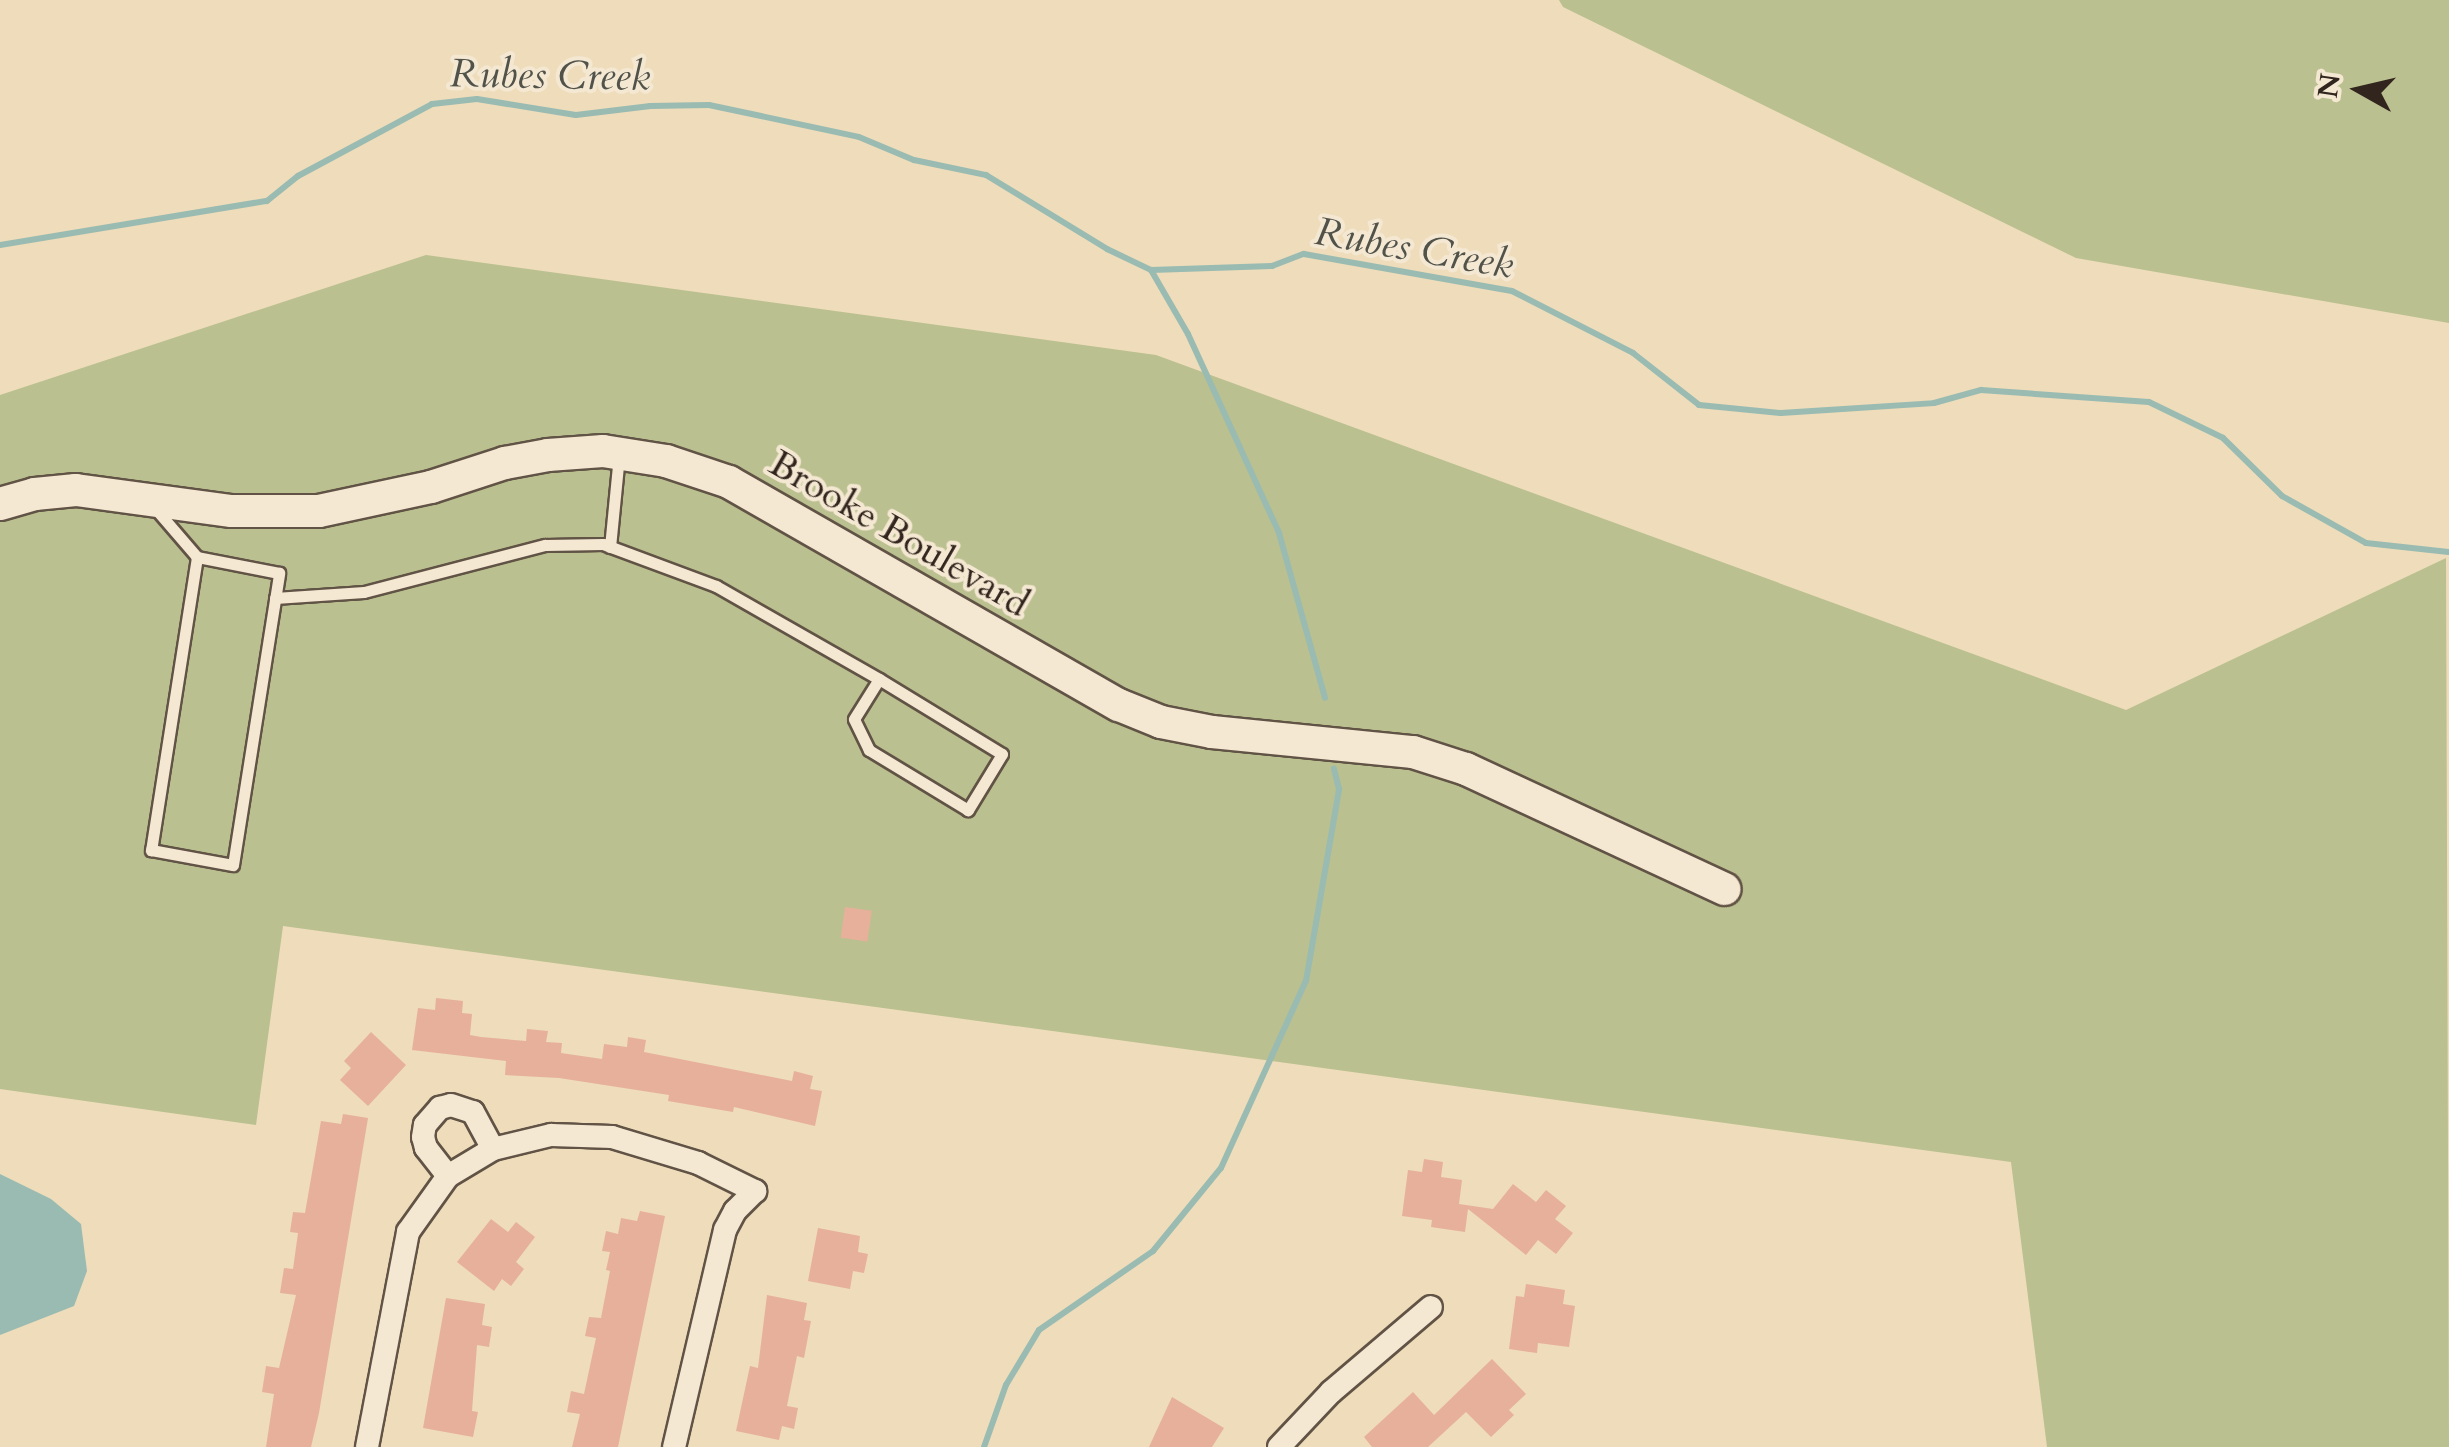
<!DOCTYPE html>
<html>
<head>
<meta charset="utf-8">
<style>
	body { margin:0 }
	#map { position:relative; width:2449px; height:1447px; overflow:hidden; background:#eedcba; font-family:Cardo,serif }
	div>[style] { position:absolute }
	.green>* { inset:0; background:#bac08f }
	.water>* { inset:0; background:#99bbb1 }
	.stream>* { height:6px; margin:-3px; padding:0 3px; transform-origin:3px; border-radius:3px; background:#99bbb1 }
	.building>* { inset:0; background:#e7b09a; transform-origin:0 0 }
	.roads { filter:drop-shadow(2px 0 #615345) drop-shadow(-2px 0 #615345) drop-shadow(0 2px #615345) drop-shadow(0 -2px #615345) }
	.lane>* { height:11px; margin:-5.5px; padding:0 5.5px; transform-origin:5.5px; border-radius:5.5px; background:#f4e8d2 }
	.street>* { height:22px; margin:-11px; padding:0 11px; transform-origin:11px; border-radius:11px; background:#f4e8d2 }
	.secondary>* { height:32px; margin:-16px; padding:0 16px; transform-origin:16px; border-radius:16px; background:#f4e8d2 }
	span { translate:-50% -50%; white-space:nowrap; text-align:center; line-height:1.15; -webkit-text-stroke:8px #f4e8d2; paint-order:stroke }
	.street-label { font-size:38px; color:#32251e }
	.water-label { font-size:40px; color:#51524a; font-style:italic }
	.north { position:absolute; left:2309px; top:40px; width:100px; height:100px; -webkit-text-stroke:8px #f4e8d2; paint-order:stroke; rotate:278deg; font-size:28px; font-weight:700; line-height:40px; text-align:center; color:#32251e }
	.north::after { content:''; display:block; margin:auto; width:35px; height:45px; background:#32251e; clip-path:polygon(50% 0,100% 100%,50% 72%,0 100%) }
</style>
</head>
<body>
<div id="map">
	<div class="green">
		<i style="clip-path:polygon(1559px 0,2449px 0,2449px 323px,2076px 258px,1563px 7px)"></i>
		<i style="clip-path:polygon(426px 255px,1156px 355px,2126px 710px,2446px 558px,2449px 1447px,2047px 1447px,2011px 1162px,283px 926px,256px 1125px,0 1089px,0 395px)"></i>
	</div>
	<div class="water">
		<i style="clip-path:polygon(0 1174px,51px 1199px,81px 1224px,87px 1271px,74px 1306px,0 1335px)"></i>
	</div>
	<div class="stream">
		<i style="left:0;top:245px;width:271px;rotate:-9.4deg"></i>
		<i style="left:267px;top:201px;width:40px;rotate:-39deg"></i>
		<i style="left:298px;top:176px;width:152px;rotate:-28.2deg"></i>
		<i style="left:432px;top:104px;width:45px;rotate:-6.3deg"></i>
		<i style="left:477px;top:99px;width:100px;rotate:9.2deg"></i>
		<i style="left:576px;top:115px;width:75px;rotate:-6.9deg"></i>
		<i style="left:650px;top:106px;width:59px;rotate:-1deg"></i>
		<i style="left:709px;top:105px;width:153px;rotate:12deg"></i>
		<i style="left:859px;top:137px;width:60px;rotate:22.7deg"></i>
		<i style="left:914px;top:160px;width:74px;rotate:11.8deg"></i>
		<i style="left:986px;top:175px;width:142px;rotate:31.4deg"></i>
		<i style="left:1107px;top:249px;width:49px;rotate:25.5deg"></i>
		<i style="left:1151px;top:270px;width:121px;rotate:-1.9deg"></i>
		<i style="left:1272px;top:266px;width:34px;rotate:-21deg"></i>
		<i style="left:1304px;top:254px;width:211px;rotate:10.1deg"></i>
		<i style="left:1512px;top:291px;width:136px;rotate:27.1deg"></i>
		<i style="left:1633px;top:353px;width:84px;rotate:38.2deg"></i>
		<i style="left:1699px;top:405px;width:82px;rotate:5.6deg"></i>
		<i style="left:1781px;top:413px;width:153px;rotate:-3.7deg"></i>
		<i style="left:1934px;top:403px;width:49px;rotate:-15.5deg"></i>
		<i style="left:1981px;top:390px;width:168px;rotate:4.1deg"></i>
		<i style="left:2149px;top:402px;width:82px;rotate:25.9deg"></i>
		<i style="left:2223px;top:438px;width:83px;rotate:44.5deg"></i>
		<i style="left:2282px;top:496px;width:96px;rotate:29.2deg"></i>
		<i style="left:2366px;top:543px;width:83px;rotate:6.2deg"></i>
		<i style="left:1151px;top:270px;width:74px;rotate:60deg"></i>
		<i style="left:1188px;top:334px;width:219px;rotate:65.4deg"></i>
		<i style="left:1279px;top:533px;width:171px;rotate:74.4deg"></i>
		<i style="left:984px;top:1447px;width:66px;rotate:-70.5deg"></i>
		<i style="left:1006px;top:1385px;width:64px;rotate:-59deg"></i>
		<i style="left:1039px;top:1330px;width:139px;rotate:-34.7deg"></i>
		<i style="left:1153px;top:1251px;width:107px;rotate:-50.7deg"></i>
		<i style="left:1221px;top:1168px;width:205px;rotate:-65.6deg"></i>
		<i style="left:1306px;top:981px;width:195px;rotate:-80.2deg"></i>
		<i style="left:1339px;top:789px;width:21px;rotate:-104deg"></i>
	</div>
	<div class="building">
		<i style="left:845px;top:907px;width:27px;height:31px;rotate:8deg"></i>
		<i style="clip-path:polygon(436px 998px,463px 1001px,462px 1013px,472px 1014px,470px 1035px,481px 1037px,526px 1041px,527px 1029px,548px 1031px,546px 1042px,562px 1043px,561px 1053px,602px 1059px,604px 1044px,627px 1047px,628px 1037px,646px 1040px,644px 1052px,792px 1081px,794px 1071px,813px 1076px,810px 1089px,822px 1091px,815px 1126px,734px 1107px,733px 1112px,668px 1101px,669px 1095px,559px 1078px,505px 1075px,506px 1061px,412px 1050px,418px 1008px,435px 1010px)"></i>
		<i style="clip-path:polygon(371px 1032px,406px 1065px,368px 1106px,340px 1080px,351px 1068px,344px 1061px)"></i>
		<i style="clip-path:polygon(343px 1114px,368px 1118px,319px 1413px,311px 1447px,266px 1447px,274px 1394px,262px 1392px,266px 1366px,279px 1368px,296px 1295px,280px 1293px,284px 1268px,293px 1269px,298px 1233px,290px 1232px,293px 1212px,305px 1213px,321px 1121px,341px 1124px)"></i>
		<i style="clip-path:polygon(1424px 1159px,1443px 1162px,1441px 1177px,1462px 1180px,1459px 1204px,1493px 1209px,1513px 1184px,1536px 1202px,1546px 1190px,1566px 1206px,1555px 1219px,1573px 1233px,1556px 1254px,1538px 1240px,1526px 1255px,1468px 1209px,1465px 1232px,1431px 1227px,1432px 1220px,1402px 1216px,1408px 1170px,1422px 1172px)"></i>
		<i style="clip-path:polygon(640px 1211px,665px 1216px,618px 1447px,572px 1447px,580px 1414px,567px 1412px,571px 1391px,584px 1394px,596px 1338px,585px 1336px,589px 1317px,601px 1318px,610px 1271px,606px 1270px,610px 1252px,602px 1251px,606px 1231px,618px 1234px,621px 1218px,637px 1221px)"></i>
		<i style="clip-path:polygon(491px 1219px,508px 1232px,516px 1222px,535px 1237px,516px 1262px,524px 1269px,511px 1286px,502px 1279px,494px 1291px,457px 1262px)"></i>
		<i style="clip-path:polygon(818px 1228px,860px 1236px,858px 1252px,868px 1254px,864px 1273px,853px 1271px,850px 1289px,808px 1281px)"></i>
		<i style="clip-path:polygon(1526px 1284px,1565px 1290px,1563px 1304px,1575px 1306px,1569px 1347px,1538px 1343px,1537px 1353px,1509px 1349px,1516px 1296px,1524px 1297px)"></i>
		<i style="clip-path:polygon(767px 1295px,807px 1303px,804px 1320px,811px 1321px,804px 1358px,797px 1356px,787px 1406px,798px 1408px,794px 1429px,782px 1426px,779px 1440px,736px 1431px,750px 1366px,758px 1368px)"></i>
		<i style="clip-path:polygon(446px 1298px,485px 1304px,482px 1325px,492px 1327px,489px 1347px,477px 1345px,472px 1411px,478px 1412px,473px 1437px,423px 1428px)"></i>
		<i style="clip-path:polygon(1492px 1359px,1526px 1394px,1509px 1410px,1514px 1415px,1491px 1437px,1466px 1412px,1428px 1447px,1372px 1447px,1364px 1437px,1413px 1392px,1434px 1415px)"></i>
		<i style="clip-path:polygon(1172px 1397px,1224px 1428px,1212px 1447px,1149px 1447px)"></i>
	</div>
	<div class="roads">
		<div class="lane">
			<i style="left:154px;top:507px;width:66px;rotate:49.3deg"></i>
			<i style="left:197px;top:557px;width:297px;rotate:98.9deg"></i>
			<i style="left:151px;top:850px;width:83px;rotate:10.4deg"></i>
			<i style="left:233px;top:865px;width:296px;rotate:-81deg"></i>
			<i style="left:279px;top:573px;width:84px;rotate:-169deg"></i>
			<i style="left:610px;top:547px;width:91px;rotate:-84.4deg"></i>
			<i style="left:275px;top:598px;width:89px;rotate:-3.9deg"></i>
			<i style="left:364px;top:592px;width:187px;rotate:-14.6deg"></i>
			<i style="left:545px;top:545px;width:58px;rotate:-1deg"></i>
			<i style="left:603px;top:544px;width:121px;rotate:20.4deg"></i>
			<i style="left:716px;top:586px;width:188px;rotate:29.7deg"></i>
			<i style="left:879px;top:679px;width:144px;rotate:31.4deg"></i>
			<i style="left:1002px;top:754px;width:66px;rotate:121.3deg"></i>
			<i style="left:968px;top:810px;width:116px;rotate:-148.8deg"></i>
			<i style="left:869px;top:750px;width:34px;rotate:-116deg"></i>
			<i style="left:854px;top:719px;width:47px;rotate:-58deg"></i>
		</div>
		<div class="street">
			<i style="left:448px;top:1176px;width:36px;rotate:-128deg"></i>
			<i style="left:426px;top:1148px;width:11px;rotate:-105deg"></i>
			<i style="left:423px;top:1137px;width:12px;rotate:-81deg"></i>
			<i style="left:425px;top:1125px;width:23px;rotate:-49deg"></i>
			<i style="left:440px;top:1108px;width:11px;rotate:-15deg"></i>
			<i style="left:451px;top:1105px;width:23px;rotate:18deg"></i>
			<i style="left:473px;top:1112px;width:42px;rotate:61.6deg"></i>
			<i style="left:367px;top:1447px;width:219px;rotate:-79.2deg"></i>
			<i style="left:408px;top:1232px;width:69px;rotate:-54.5deg"></i>
			<i style="left:448px;top:1176px;width:52px;rotate:-31deg"></i>
			<i style="left:493px;top:1149px;width:60px;rotate:-13.6deg"></i>
			<i style="left:551px;top:1135px;width:61px;rotate:1.9deg"></i>
			<i style="left:612px;top:1137px;width:90px;rotate:16.8deg"></i>
			<i style="left:698px;top:1163px;width:64px;rotate:26.2deg"></i>
			<i style="left:755px;top:1191px;width:28px;rotate:135deg"></i>
			<i style="left:735px;top:1211px;width:21px;rotate:118deg"></i>
			<i style="left:725px;top:1230px;width:223px;rotate:103.2deg"></i>
			<i style="left:1279px;top:1447px;width:76px;rotate:-46.6deg"></i>
			<i style="left:1331px;top:1392px;width:131px;rotate:-40.4deg"></i>
		</div>
		<div class="secondary">
			<i style="left:0;top:504px;width:36px;rotate:-16deg"></i>
			<i style="left:35px;top:494px;width:41px;rotate:-5.6deg"></i>
			<i style="left:76px;top:490px;width:157px;rotate:7.7deg"></i>
			<i style="left:232px;top:511px;width:87px"></i>
			<i style="left:319px;top:511px;width:115px;rotate:-12.1deg"></i>
			<i style="left:431px;top:487px;width:78px;rotate:-18deg"></i>
			<i style="left:505px;top:463px;width:44px;rotate:-10.5deg"></i>
			<i style="left:548px;top:455px;width:55px;rotate:-4.2deg"></i>
			<i style="left:603px;top:451px;width:64px;rotate:9deg"></i>
			<i style="left:666px;top:461px;width:66px;rotate:18.4deg"></i>
			<i style="left:729px;top:482px;width:449px;rotate:29.8deg"></i>
			<i style="left:1119px;top:705px;width:45px;rotate:22deg"></i>
			<i style="left:1161px;top:722px;width:52px;rotate:11.1deg"></i>
			<i style="left:1212px;top:732px;width:202px;rotate:5.7deg"></i>
			<i style="left:1413px;top:752px;width:56px;rotate:17.8deg"></i>
			<i style="left:1466px;top:769px;width:285px;rotate:24.9deg"></i>
		</div>
	</div>
	<div class="street-label">
		<span style="left:899px;top:534px;rotate:30deg">Brooke Boulevard</span>
	</div>
	<div class="water-label">
		<span style="left:550px;top:76px;rotate:1deg">Rubes Creek</span>
		<span style="left:1414px;top:249px;rotate:10deg">Rubes Creek</span>
	</div>
	<div class="north">N</div>
</div>
</body>
</html>
